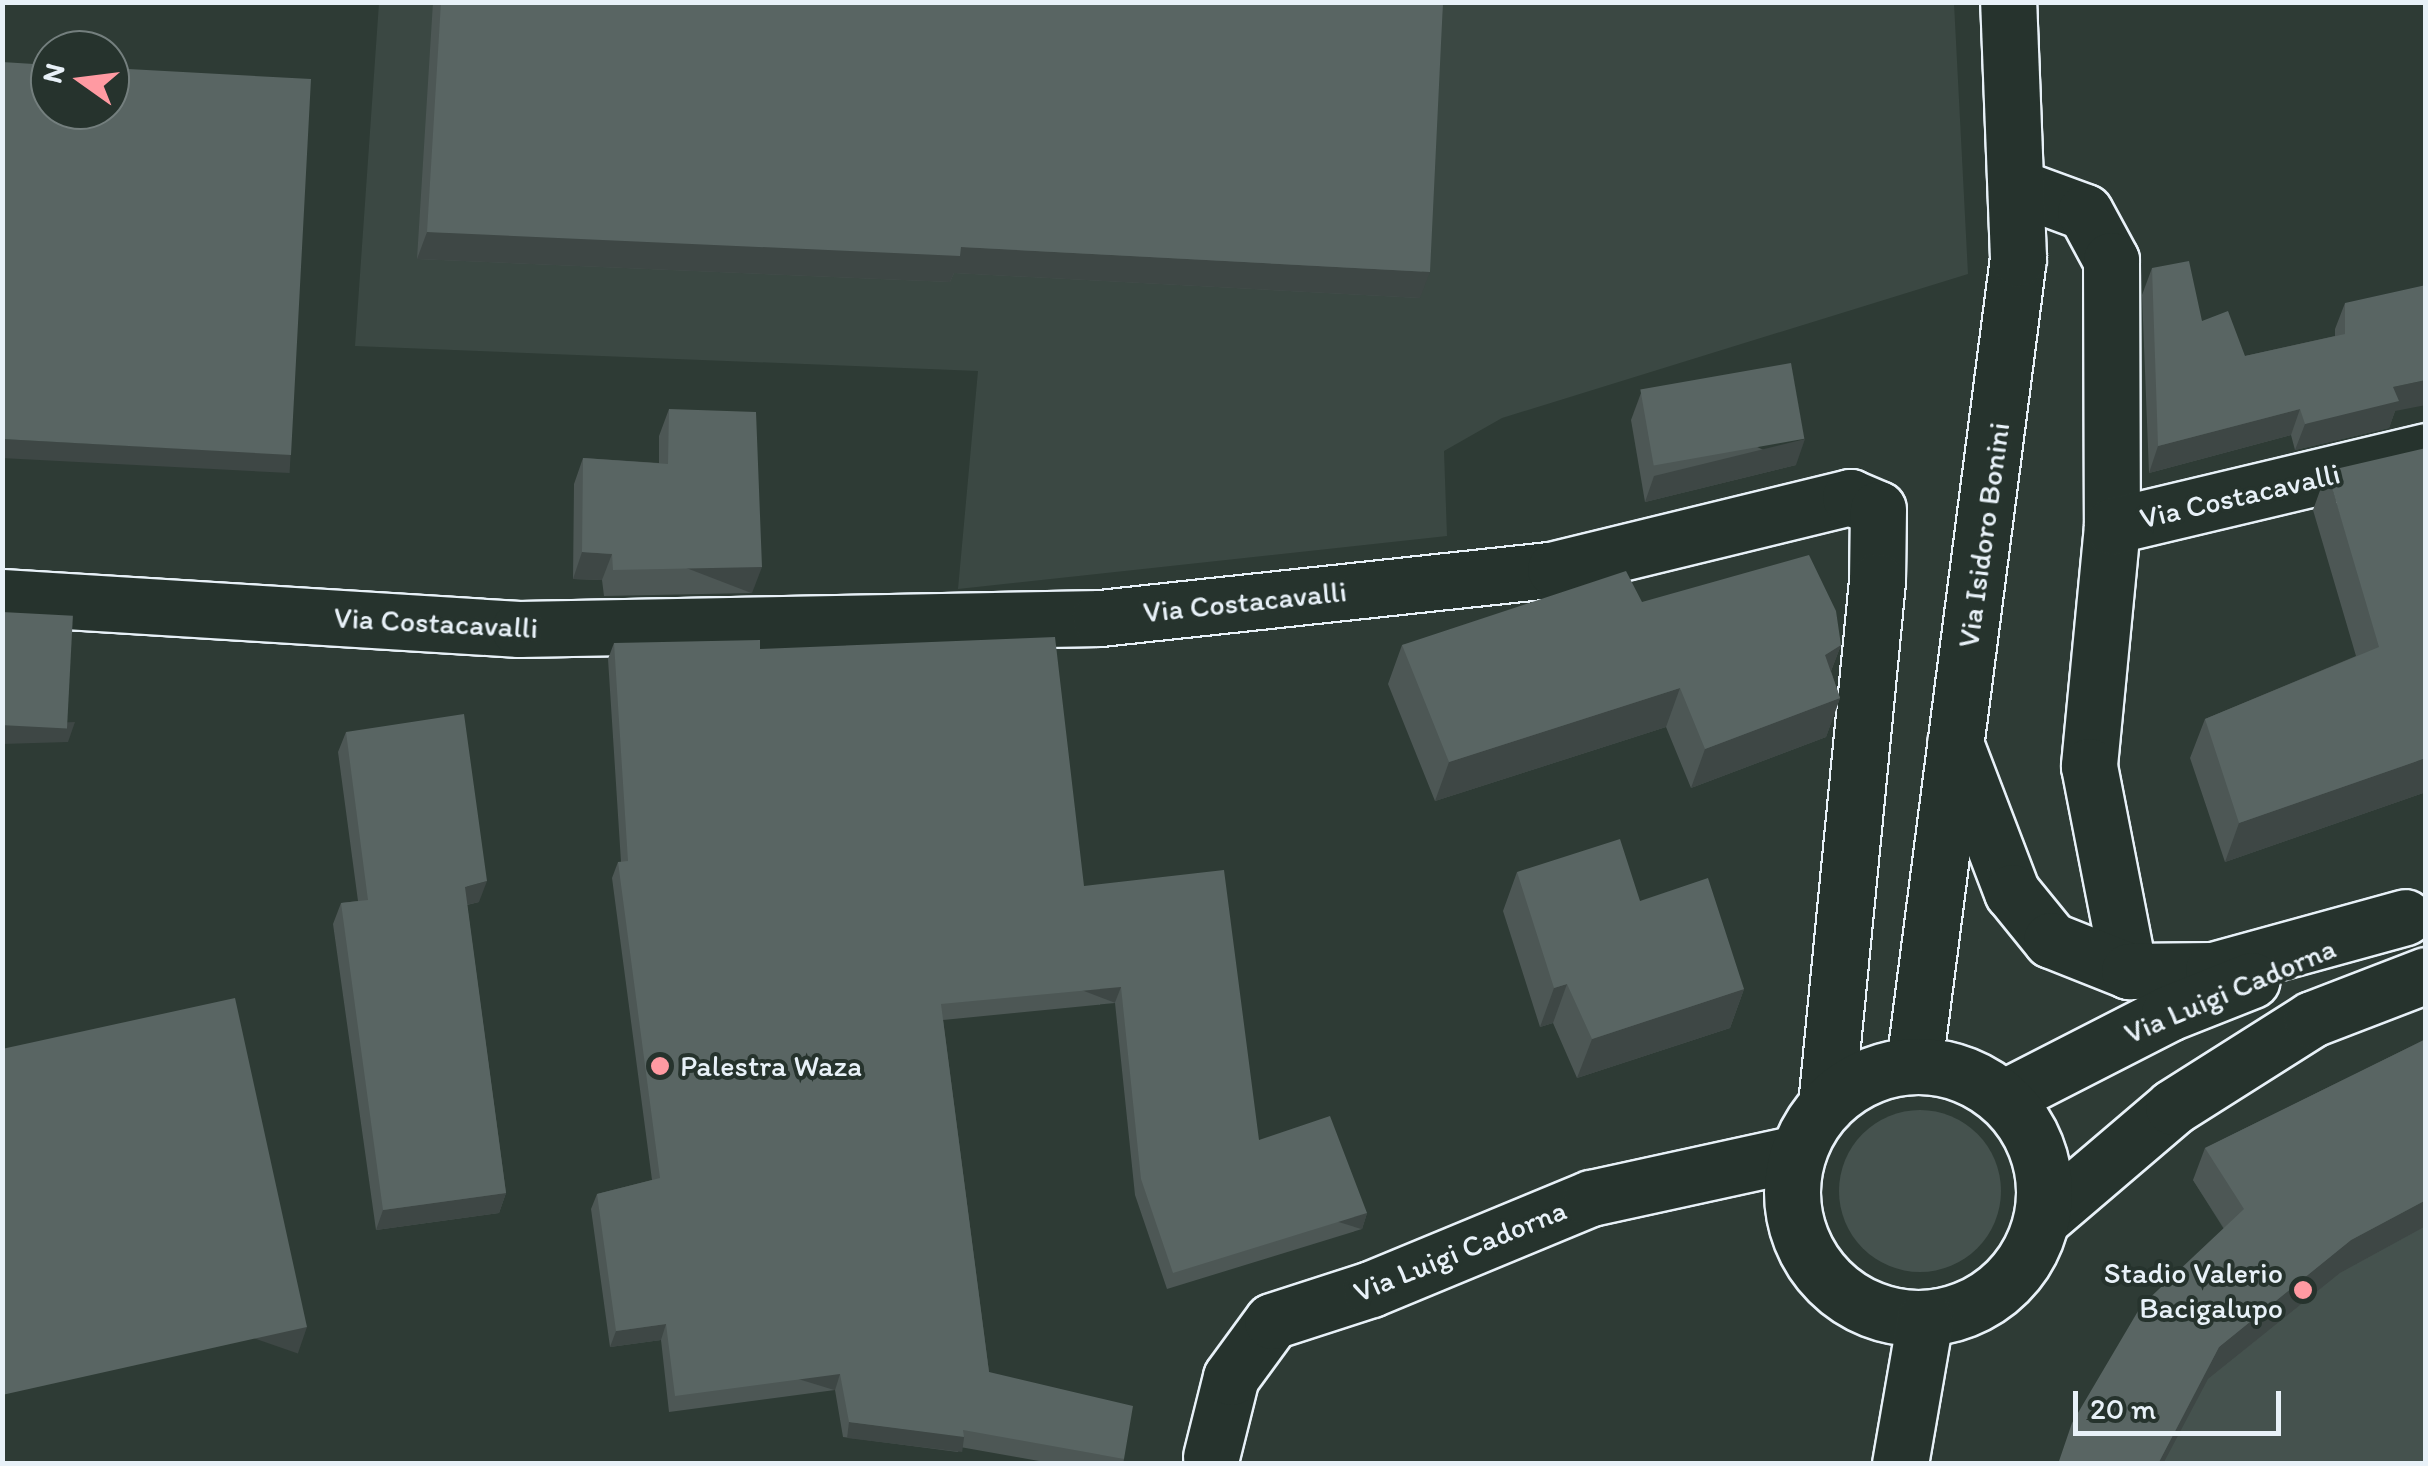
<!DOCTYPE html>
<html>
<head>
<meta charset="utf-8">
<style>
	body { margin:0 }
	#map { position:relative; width:2428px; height:1466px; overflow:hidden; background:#2e3b35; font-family:Itim,sans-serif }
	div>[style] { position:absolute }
	.built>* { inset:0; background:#3b4843 }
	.green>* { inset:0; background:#45524e }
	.round { border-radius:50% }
	.roads { filter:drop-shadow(2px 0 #e8f1f8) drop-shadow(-2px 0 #e8f1f8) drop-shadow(0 2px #e8f1f8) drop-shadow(0 -2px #e8f1f8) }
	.street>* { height:55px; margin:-27.5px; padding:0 27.5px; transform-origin:27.5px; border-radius:27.5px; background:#26332d }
	.secondary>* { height:55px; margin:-27.5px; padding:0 27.5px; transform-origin:27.5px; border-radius:27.5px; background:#26332d }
	.secondary>.ring { margin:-27.5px; padding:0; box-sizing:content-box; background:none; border:55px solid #26332d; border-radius:50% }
	.wall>* { inset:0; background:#4d5755 }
	.shaded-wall>* { inset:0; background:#3e4745; transform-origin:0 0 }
	.building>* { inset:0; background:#596563; transform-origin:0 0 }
	.dots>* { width:28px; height:28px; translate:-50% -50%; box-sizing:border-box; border:5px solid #26332d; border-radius:50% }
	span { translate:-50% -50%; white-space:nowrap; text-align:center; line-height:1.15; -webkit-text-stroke:8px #26332d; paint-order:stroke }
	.street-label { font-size:30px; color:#e8f1f8 }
	.poi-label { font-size:30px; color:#e8f1f8 }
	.left { translate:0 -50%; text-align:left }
	.right { translate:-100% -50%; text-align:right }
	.frame { position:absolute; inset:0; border:5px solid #e8f1f8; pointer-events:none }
	.north { position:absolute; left:30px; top:30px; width:100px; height:100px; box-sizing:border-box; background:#26332d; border:2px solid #747f7e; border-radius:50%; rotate:284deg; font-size:28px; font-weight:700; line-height:40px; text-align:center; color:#e8f1f8 }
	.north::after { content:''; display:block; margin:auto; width:35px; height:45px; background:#ff9aa2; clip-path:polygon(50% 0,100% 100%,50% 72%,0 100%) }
	.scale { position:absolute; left:2073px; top:1391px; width:208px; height:45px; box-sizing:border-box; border:5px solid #e8f1f8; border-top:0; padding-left:12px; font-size:30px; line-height:35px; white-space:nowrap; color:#e8f1f8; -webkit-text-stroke:8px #26332d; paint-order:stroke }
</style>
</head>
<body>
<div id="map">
	<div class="built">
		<i style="clip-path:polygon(379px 3px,1954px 3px,1968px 274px,1502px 418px,1444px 451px,1447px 536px,958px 589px,978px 371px,355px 346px)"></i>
	</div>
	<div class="green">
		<i style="clip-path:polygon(2425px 1067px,2425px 1463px,2058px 1464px,2129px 1338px,2232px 1242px,2193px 1180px)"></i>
		<i class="round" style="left:1839px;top:1110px;width:162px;height:162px"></i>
	</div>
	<div class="roads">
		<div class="street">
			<i style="left:2017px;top:187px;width:72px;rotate:20.2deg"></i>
			<i style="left:2085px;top:212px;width:55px;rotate:61.6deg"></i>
			<i style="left:2111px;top:260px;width:266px;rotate:89.8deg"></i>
			<i style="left:2112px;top:526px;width:241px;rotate:95.5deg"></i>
			<i style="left:2089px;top:766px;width:209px;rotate:79deg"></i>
			<i style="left:2112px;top:526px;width:323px;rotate:-13.4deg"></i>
			<i style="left:2px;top:597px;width:518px;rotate:3.54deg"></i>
			<i style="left:519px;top:629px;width:581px;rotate:-1.08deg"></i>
			<i style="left:1100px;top:618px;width:458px;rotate:-6.1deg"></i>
			<i style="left:1555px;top:569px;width:304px;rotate:-13.7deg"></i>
			<i style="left:1850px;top:497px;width:30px;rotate:23deg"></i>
			<i style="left:1878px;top:509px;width:72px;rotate:90.8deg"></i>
			<i style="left:1877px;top:581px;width:527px;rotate:95.55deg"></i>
			<i style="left:1955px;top:743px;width:160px;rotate:69.1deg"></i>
			<i style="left:2012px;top:892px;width:62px;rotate:50.9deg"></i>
			<i style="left:2051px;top:940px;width:84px;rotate:21.7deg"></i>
			<i style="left:2129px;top:971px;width:84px;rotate:-0.7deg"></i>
			<i style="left:2213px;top:970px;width:199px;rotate:-15.4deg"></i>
			<i style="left:2003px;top:1098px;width:186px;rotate:-27.1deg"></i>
			<i style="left:2169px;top:1013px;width:89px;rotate:-21.7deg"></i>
			<i style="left:2042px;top:1219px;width:172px;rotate:-40.5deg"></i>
			<i style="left:2173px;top:1107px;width:165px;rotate:-32.3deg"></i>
			<i style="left:2312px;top:1019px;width:122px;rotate:-21.1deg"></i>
			<i style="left:1211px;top:1457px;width:82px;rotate:-76deg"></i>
			<i style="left:1231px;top:1377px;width:69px;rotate:-53.8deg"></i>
			<i style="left:1272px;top:1321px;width:104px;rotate:-17.9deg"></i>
			<i style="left:1371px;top:1289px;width:238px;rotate:-22.5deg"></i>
			<i style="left:1591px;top:1198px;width:211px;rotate:-12.3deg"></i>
		</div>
		<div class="secondary">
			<i style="left:1914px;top:1065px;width:814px;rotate:-82.66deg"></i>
			<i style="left:2018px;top:258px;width:256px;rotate:-92.2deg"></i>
			<i class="ring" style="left:1792px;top:1066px;width:197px;height:197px"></i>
			<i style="left:1900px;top:1464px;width:147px;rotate:-80.2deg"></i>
		</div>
	</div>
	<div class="wall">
		<i style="clip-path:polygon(433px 2px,1443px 2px,1420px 298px,954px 273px,950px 282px,417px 259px)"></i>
		<i style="clip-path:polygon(2152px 268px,2202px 321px,2245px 356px,2335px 336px,2335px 329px,2345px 303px,2395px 411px,2389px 428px,2295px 450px,2291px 435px,2149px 473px,2142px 295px)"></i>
		<i style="clip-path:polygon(1641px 393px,1796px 465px,1645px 502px,1631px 420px)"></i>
		<i style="clip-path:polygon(669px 409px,752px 593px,604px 596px,602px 580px,573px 579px,574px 484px,583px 458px,659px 463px,659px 436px)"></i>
		<i style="clip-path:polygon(2327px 471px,2426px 792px,2225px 862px,2190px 758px,2205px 719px,2356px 656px,2313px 510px)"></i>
		<i style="clip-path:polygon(1642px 602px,1841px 645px,1831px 671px,1840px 698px,1826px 737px,1691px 788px,1666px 727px,1435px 801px,1388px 684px,1402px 645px)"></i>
		<i style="clip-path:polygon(614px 643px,760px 649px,1084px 886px,1259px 1140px,1367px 1213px,1362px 1229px,1167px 1289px,1135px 1195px,1115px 1003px,943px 1020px,989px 1372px,1124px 1459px,1123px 1464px,1056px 1464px,960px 1447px,958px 1452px,843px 1437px,835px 1390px,669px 1412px,661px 1340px,610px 1347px,591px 1209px,597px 1194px,652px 1180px,612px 878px,618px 862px,621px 862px,608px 659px)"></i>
		<i style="clip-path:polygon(346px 732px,479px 902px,467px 905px,506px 1193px,499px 1213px,376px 1230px,333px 924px,341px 903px,358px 901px,338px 752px)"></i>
		<i style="clip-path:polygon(1517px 872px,1640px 901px,1744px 989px,1730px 1028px,1577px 1078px,1553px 1023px,1540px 1027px,1503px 911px)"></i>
		<i style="clip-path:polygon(2426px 1039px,2426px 1226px,2340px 1273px,2208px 1379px,2224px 1228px,2193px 1180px,2205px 1148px)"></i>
	</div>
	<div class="shaded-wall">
		<i style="clip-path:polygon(427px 232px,961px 247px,1430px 272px,1420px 298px,954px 273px,950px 282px,417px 259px)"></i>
		<i style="clip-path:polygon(2426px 380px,2426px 405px,2395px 411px,2389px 428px,2295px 450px,2305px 424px,2393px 387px)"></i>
		<i style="clip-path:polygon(2300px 409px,2291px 435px,2149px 473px,2158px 446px)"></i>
		<i style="left:2px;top:439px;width:289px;height:19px;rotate:3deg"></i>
		<i style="clip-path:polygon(1805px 439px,1796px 465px,1645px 502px,1654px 476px)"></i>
		<i style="clip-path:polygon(582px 552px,612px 554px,602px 580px,573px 579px)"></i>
		<i style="left:762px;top:567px;width:28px;height:149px;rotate:111deg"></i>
		<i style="clip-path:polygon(1841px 645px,1826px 684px,1825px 655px)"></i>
		<i style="clip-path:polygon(1680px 688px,1666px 727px,1435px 801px,1449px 762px)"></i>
		<i style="clip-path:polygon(1840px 698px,1826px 737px,1691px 788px,1705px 749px)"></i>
		<i style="clip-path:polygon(75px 722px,68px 742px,2px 744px,4px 725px)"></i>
		<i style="clip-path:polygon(2426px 758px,2426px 792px,2225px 862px,2239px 823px)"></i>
		<i style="clip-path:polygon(487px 881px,479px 902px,457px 907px,465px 887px)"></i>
		<i style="clip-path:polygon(1567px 984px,1553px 1023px,1540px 1027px,1554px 988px)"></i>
		<i style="left:1121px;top:987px;width:17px;height:181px;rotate:111deg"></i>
		<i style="clip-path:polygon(1744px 989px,1730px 1028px,1577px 1078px,1592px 1039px)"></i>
		<i style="clip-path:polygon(506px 1193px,499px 1213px,376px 1230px,383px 1210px)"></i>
		<i style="clip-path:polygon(2426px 1200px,2426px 1226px,2340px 1273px,2208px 1379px,2163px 1464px,2158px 1464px,2219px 1347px,2351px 1240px)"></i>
		<i style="left:1367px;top:1213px;width:17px;height:203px;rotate:107deg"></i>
		<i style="clip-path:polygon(666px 1324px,661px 1340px,610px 1347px,616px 1331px)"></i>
		<i style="left:307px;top:1327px;width:28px;height:312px;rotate:109deg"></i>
		<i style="left:840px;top:1374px;width:17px;height:166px;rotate:107deg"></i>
		<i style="left:849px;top:1422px;width:116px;height:16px;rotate:7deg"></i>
	</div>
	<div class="building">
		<i style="clip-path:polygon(441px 2px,1443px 2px,1430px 272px,961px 247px,960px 256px,427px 232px)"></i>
		<i style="clip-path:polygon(2px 62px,50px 65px,50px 110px,110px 110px,110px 68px,311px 79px,291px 455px,2px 439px)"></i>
		<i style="clip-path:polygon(2189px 261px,2202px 321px,2228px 311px,2245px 356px,2345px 334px,2345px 303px,2426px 285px,2426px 380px,2393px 387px,2399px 401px,2305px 424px,2300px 409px,2158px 446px,2152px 268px)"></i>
		<i style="left:1791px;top:363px;width:77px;height:153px;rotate:80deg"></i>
		<i style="clip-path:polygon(669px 409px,756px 412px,762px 567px,613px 570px,612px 554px,582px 552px,583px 458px,668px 464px)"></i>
		<i style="clip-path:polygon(2426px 448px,2426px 758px,2239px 823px,2205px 719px,2379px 647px,2327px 471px)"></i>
		<i style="clip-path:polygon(1809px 555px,1836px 611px,1841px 645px,1825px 655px,1840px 698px,1705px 749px,1680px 688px,1449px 762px,1402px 645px,1626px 571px,1642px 602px)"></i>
		<i style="left:2px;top:612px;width:71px;height:113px;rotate:3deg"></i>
		<i style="clip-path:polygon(1055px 637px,1084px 886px,1224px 870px,1259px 1140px,1330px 1116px,1367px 1213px,1173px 1273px,1141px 1179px,1121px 987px,941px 1004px,989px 1372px,1133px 1406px,1124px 1459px,963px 1430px,964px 1437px,849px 1422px,840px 1374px,675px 1396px,666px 1324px,616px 1331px,597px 1194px,660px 1178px,618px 862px,628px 861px,614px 643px,760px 640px,760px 649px)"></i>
		<i style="clip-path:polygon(464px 714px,487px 881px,465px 887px,506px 1193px,383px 1210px,341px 903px,368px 900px,346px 732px)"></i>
		<i style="clip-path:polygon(1620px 839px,1640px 901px,1708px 878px,1744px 989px,1592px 1039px,1567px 984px,1554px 988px,1517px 872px)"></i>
		<i style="clip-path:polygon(235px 998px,307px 1327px,2px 1395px,2px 1049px)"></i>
		<i style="clip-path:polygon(2426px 1039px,2426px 1200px,2351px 1240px,2219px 1347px,2158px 1464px,2058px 1464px,2072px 1423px,2141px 1306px,2244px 1209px,2205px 1148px)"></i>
	</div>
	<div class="dots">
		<i style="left:660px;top:1066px;background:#ff9aa2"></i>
		<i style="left:2303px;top:1290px;background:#ff9aa2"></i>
	</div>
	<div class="street-label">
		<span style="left:2240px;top:496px;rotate:-13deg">Via Costacavalli</span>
		<span style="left:1984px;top:535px;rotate:-82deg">Via Isidoro Bonini</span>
		<span style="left:1245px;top:602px;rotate:-6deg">Via Costacavalli</span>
		<span style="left:436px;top:623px;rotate:3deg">Via Costacavalli</span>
		<span style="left:2230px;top:991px;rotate:-23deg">Via Luigi Cadorna</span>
		<span style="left:1460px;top:1251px;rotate:-22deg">Via Luigi Cadorna</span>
	</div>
	<div class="poi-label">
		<span class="left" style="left:680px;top:1066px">Palestra Waza</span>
		<span class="right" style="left:2283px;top:1290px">Stadio Valerio<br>Bacigalupo</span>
	</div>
	<div class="frame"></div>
	<div class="north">N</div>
	<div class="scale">20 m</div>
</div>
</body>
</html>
